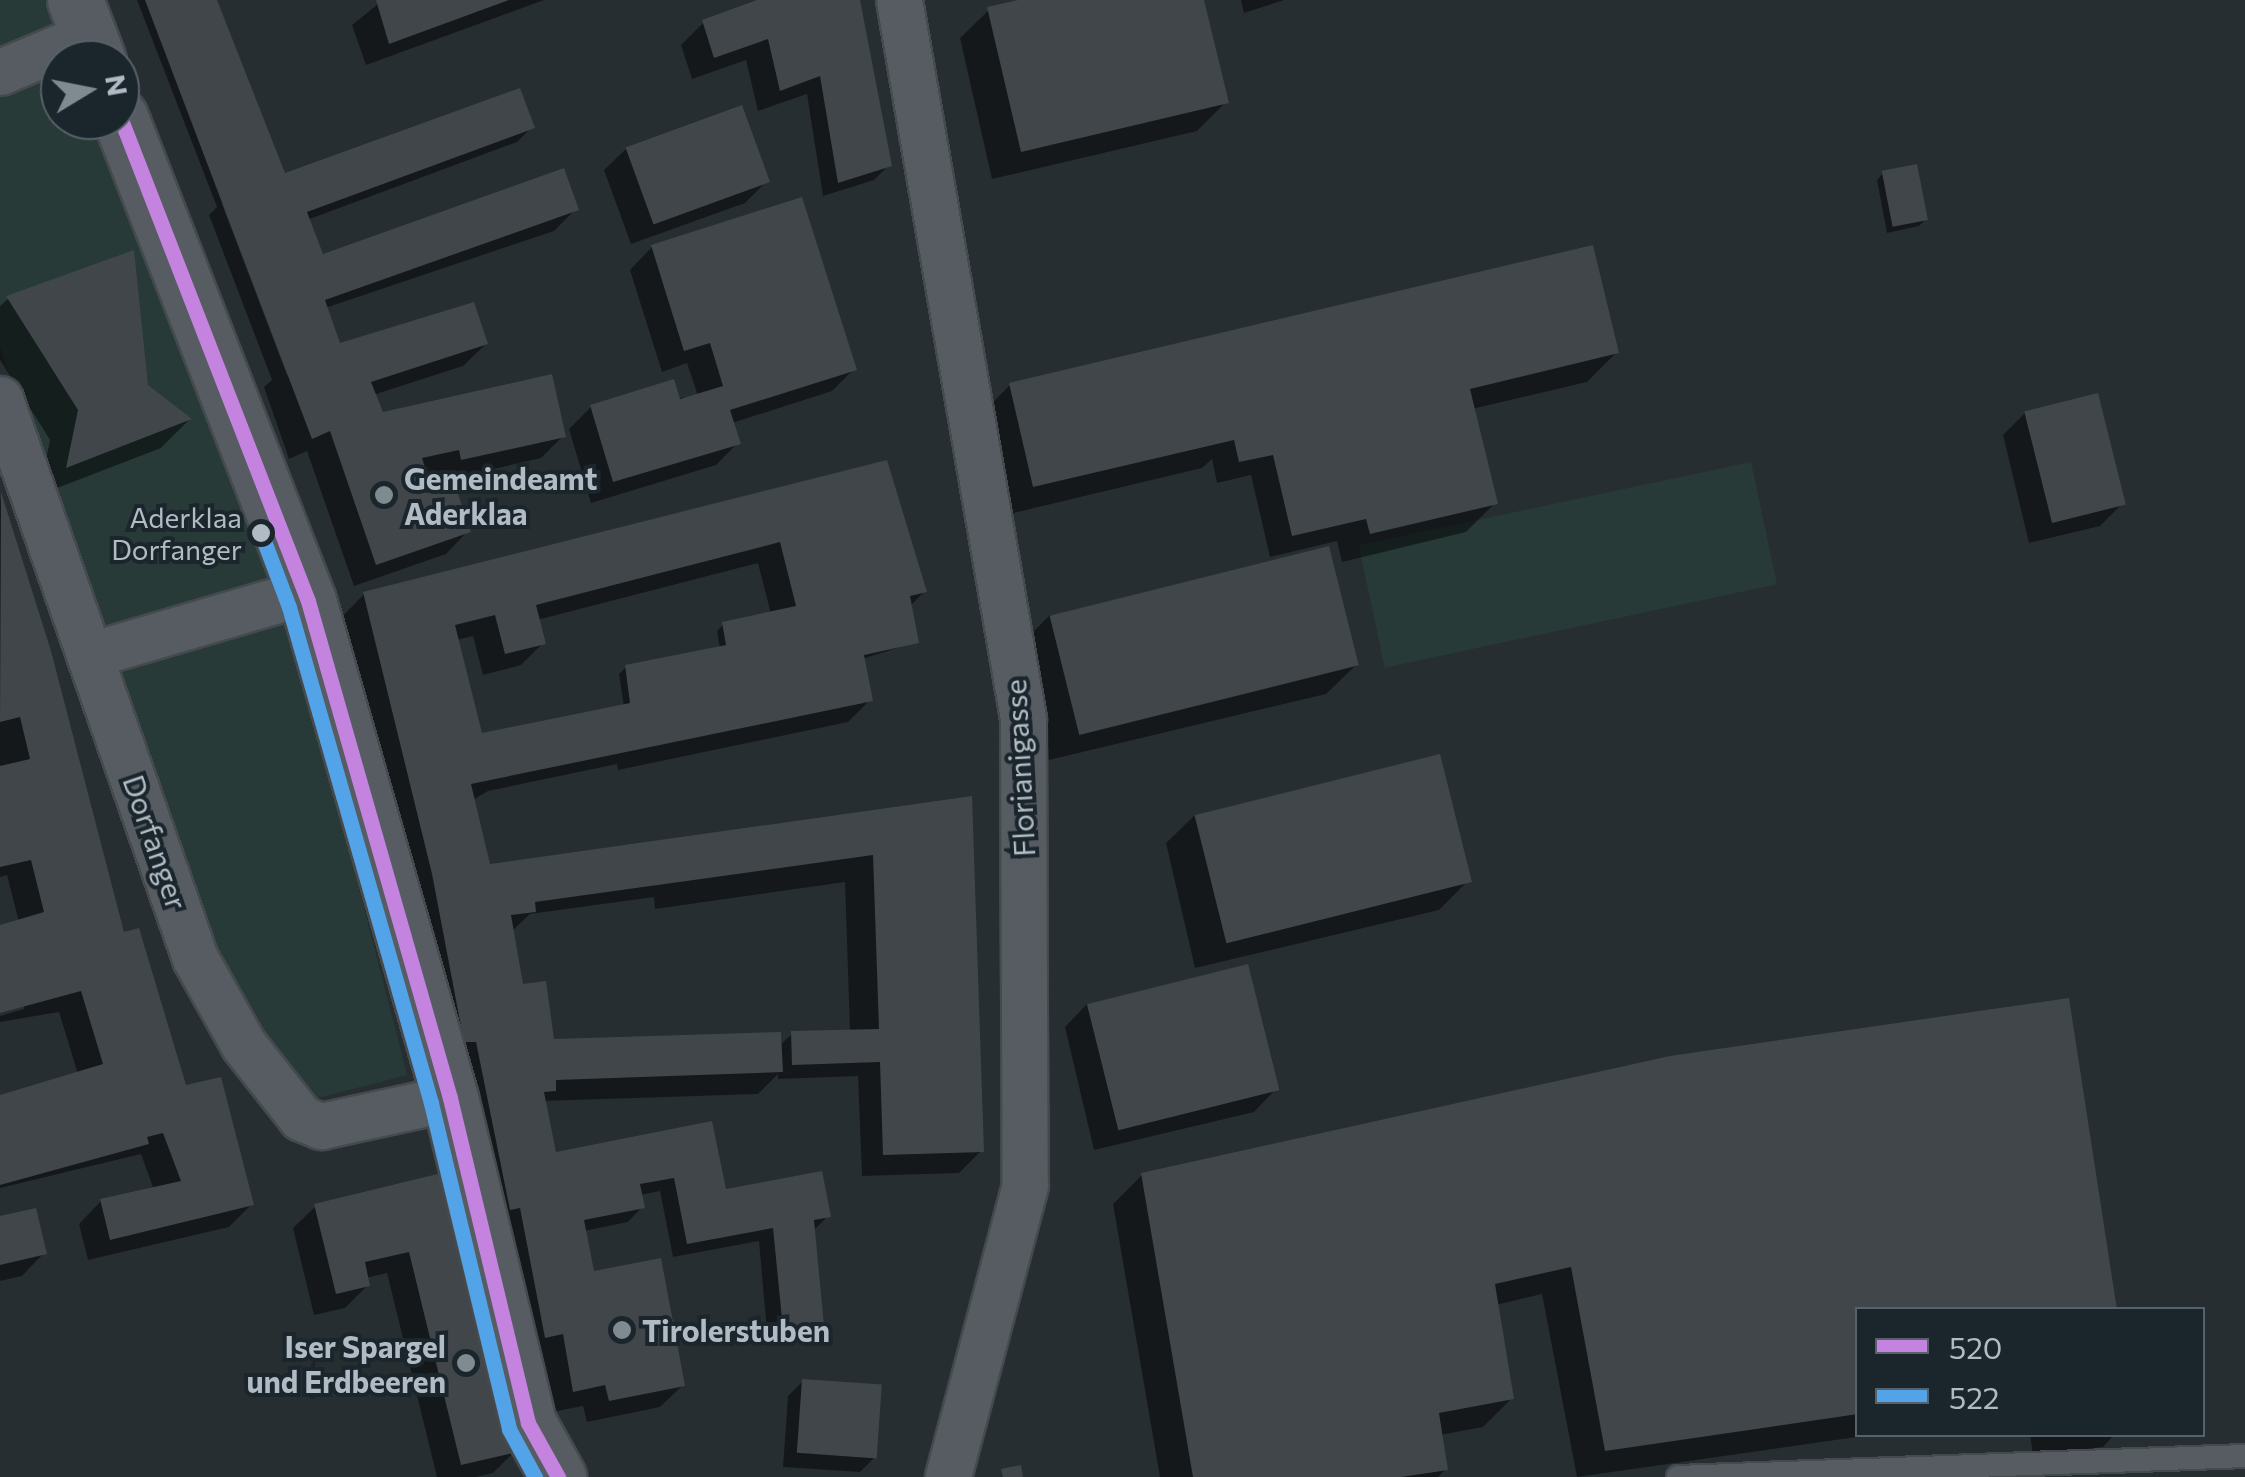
<!DOCTYPE html>
<html>
<head>
<meta charset="utf-8">
<style>
	body { margin:0 }
	#map { position:relative; width:2245px; height:1477px; overflow:hidden; background:#272e32; font-family:Commissioner,sans-serif }
	div>[style] { position:absolute }
	.green>* { inset:0; background:#273a37; transform-origin:0 0 }
	.shadow>* { inset:0; background:#0007 }
	.building>* { inset:0; background:#40464a; transform-origin:0 0 }
	.roads { filter:drop-shadow(2px 0 #444a4d) drop-shadow(-2px 0 #444a4d) drop-shadow(0 2px #444a4d) drop-shadow(0 -2px #444a4d) }
	.service>* { height:22px; margin:-11px; padding:0 11px; transform-origin:11px; border-radius:11px; background:#565c61 }
	.minor>* { height:45px; margin:-22.5px; padding:0 22.5px; transform-origin:22.5px; border-radius:22.5px; background:#565c61 }
	.tertiary>* { height:55px; margin:-27.5px; padding:0 27.5px; transform-origin:27.5px; border-radius:27.5px; background:#565c61 }
	.bus-1>* { height:15px; margin:-7.5px; padding:0 7.5px; transform-origin:7.5px; border-radius:7.5px; background:#c483df }
	.bus-2>* { height:15px; margin:-7.5px; padding:0 7.5px; transform-origin:7.5px; border-radius:7.5px; background:#53a3e8 }
	.dots>* { width:28px; height:28px; translate:-50% -50%; box-sizing:border-box; border:5px solid #1b252c; border-radius:50% }
	span { translate:-50% -50%; white-space:nowrap; text-align:center; line-height:1.15; -webkit-text-stroke:8px #1b252c; paint-order:stroke }
	.bus-label { font-size:28px; color:#b0bbc4 }
	.right { translate:-100% -50%; text-align:right }
	.poi-label { font-size:30px; color:#b0bbc4; font-weight:700 }
	.left { translate:0 -50%; text-align:left }
	.street-label { font-size:30px; color:#b0bbc4 }
	.legend { position:absolute; left:1855px; top:1307px; width:350px; height:130px; box-sizing:border-box; background:#1b252c; border:2px solid #576169; margin:0; padding:12px 18px; list-style:none; font-size:30px; color:#b0bbc4 }
	.legend li { display:flex; align-items:center; gap:20px; height:50px }
	.legend b { width:50px; border:2px solid #576169 }
	.north { position:absolute; left:40px; top:40px; width:100px; height:100px; box-sizing:border-box; background:#1b252c; border:2px solid #576169; border-radius:50%; rotate:80deg; font-size:28px; font-weight:700; line-height:40px; text-align:center; color:#b0bbc4 }
	.north::after { content:''; display:block; margin:auto; width:35px; height:45px; background:#808a91; clip-path:polygon(50% 0,100% 100%,50% 72%,0 100%) }
</style>
</head>
<body>
<div id="map">
	<div class="green">
		<i style="clip-path:polygon(0 0,45px 0,69px 60px,60px 60px,60px 120px,92px 120px,291px 623px,407px 1075px,302px 1102px,197px 945px,0 346px)"></i>
		<i style="left:1751px;top:462px;width:125px;height:401px;rotate:78deg"></i>
	</div>
	<div class="shadow">
		<i style="clip-path:polygon(evenodd,137px 0,214px 0,273px 182px,532px 127px,517px 142px,307px 220px,322px 258px,576px 209px,554px 231px,325px 308px,328px 352px,486px 344px,463px 366px,373px 395px,381px 415px,563px 436px,541px 458px,450px 479px,468px 531px,446px 554px,354px 586px,307px 451px,289px 459px,264px 387px,272px 380px,209px 215px,217px 207px,137px 0,222px 204px,228px 204px,292px 374px,287px 375px,222px 204px,137px 0,437px 471px,440px 485px,429px 489px,424px 474px,437px 471px)"></i>
		<i style="clip-path:polygon(383px 0,544px 0,366px 65px,352px 25px)"></i>
		<i style="clip-path:polygon(765px 0,857px 0,889px 165px,874px 180px,823px 196px,807px 94px,758px 111px,746px 60px,692px 79px,681px 45px,703px 23px)"></i>
		<i style="clip-path:polygon(1029px 0,1202px 0,1226px 102px,1197px 131px,992px 179px,960px 38px,989px 10px)"></i>
		<i style="clip-path:polygon(1241px 0,1284px 0,1244px 13px)"></i>
		<i style="clip-path:polygon(627px 148px,767px 181px,745px 203px,631px 244px,604px 170px)"></i>
		<i style="clip-path:polygon(1883px 173px,1925px 220px,1919px 226px,1887px 233px,1877px 180px)"></i>
		<i style="clip-path:polygon(652px 247px,854px 369px,832px 391px,732px 423px,738px 443px,716px 465px,591px 503px,569px 429px,591px 407px,698px 396px,687px 363px,662px 372px,630px 270px)"></i>
		<i style="clip-path:polygon(8px 299px,145px 386px,189px 420px,161px 448px,39px 495px,50px 440px,0 360px,0 306px)"></i>
		<i style="clip-path:polygon(1616px 353px,1587px 382px,1472px 409px,1495px 503px,1466px 532px,1342px 562px,1337px 541px,1270px 557px,1251px 475px,1217px 483px,1212px 459px,1202px 468px,1005px 515px,981px 414px,1010px 385px)"></i>
		<i style="clip-path:polygon(2025px 413px,2122px 504px,2100px 526px,2029px 543px,2003px 435px)"></i>
		<i style="clip-path:polygon(evenodd,885px 463px,924px 592px,909px 607px,917px 642px,862px 659px,870px 700px,848px 722px,618px 770px,617px 764px,488px 791px,473px 800px,488px 866px,969px 799px,981px 1151px,959px 1173px,862px 1176px,858px 1076px,778px 1079px,778px 1074px,758px 1094px,543px 1101px,554px 1155px,710px 1124px,724px 1192px,828px 1216px,812px 1232px,821px 1325px,806px 1340px,768px 1343px,759px 1241px,673px 1257px,660px 1191px,640px 1195px,642px 1207px,628px 1222px,584px 1231px,592px 1274px,683px 1385px,660px 1407px,587px 1422px,583px 1406px,552px 1412px,541px 1355px,523px 1359px,342px 617px,364px 594px,885px 463px,758px 563px,771px 614px,724px 624px,717px 631px,720px 649px,626px 667px,619px 674px,624px 707px,480px 736px,456px 640px,473px 636px,483px 675px,521px 665px,543px 643px,537px 620px,758px 563px,885px 463px,845px 882px,850px 1032px,792px 1034px,779px 1046px,552px 1042px,521px 986px,511px 932px,530px 914px,654px 897px,655px 909px,845px 882px)"></i>
		<i style="clip-path:polygon(0 498px,49px 652px,123px 935px,185px 1088px,251px 1205px,229px 1227px,88px 1260px,79px 1224px,101px 1201px,154px 1190px,141px 1154px,0 1188px,0 1098px,78px 1074px,59px 1012px,0 1022px,0 1016px,24px 1009px,24px 1004px,0 1011px,0 928px,19px 922px,7px 875px,0 877px)"></i>
		<i style="clip-path:polygon(1050px 615px,1355px 666px,1326px 694px,1049px 760px,1021px 644px)"></i>
		<i style="clip-path:polygon(1195px 815px,1468px 881px,1439px 910px,1195px 968px,1166px 843px)"></i>
		<i style="clip-path:polygon(1087px 1004px,1276px 1089px,1254px 1112px,1094px 1150px,1065px 1027px)"></i>
		<i style="clip-path:polygon(448px 1174px,515px 1451px,493px 1473px,476px 1477px,437px 1477px,387px 1273px,366px 1278px,368px 1285px,345px 1308px,314px 1315px,293px 1228px,316px 1206px)"></i>
		<i style="clip-path:polygon(1142px 1175px,1858px 1310px,1858px 1434px,1877px 1434px,1577px 1477px,1542px 1294px,1496px 1305px,1512px 1398px,1483px 1427px,1440px 1435px,1446px 1469px,1438px 1477px,1160px 1477px,1113px 1204px)"></i>
		<i style="clip-path:polygon(0 1219px,44px 1253px,22px 1276px,0 1281px)"></i>
		<i style="clip-path:polygon(803px 1381px,875px 1457px,860px 1472px,783px 1467px,788px 1396px)"></i>
		<i style="clip-path:polygon(2030px 1434px,2115px 1434px,2103px 1447px,2033px 1455px)"></i>
	</div>
	<div class="building">
		<i style="clip-path:polygon(145px 0,217px 0,285px 173px,520px 88px,535px 128px,307px 212px,323px 254px,564px 168px,579px 210px,325px 300px,340px 343px,474px 302px,488px 344px,371px 382px,383px 412px,552px 374px,566px 437px,461px 460px,459px 450px,422px 458px,431px 486px,453px 479px,471px 532px,376px 565px,330px 431px,312px 439px)"></i>
		<i style="clip-path:polygon(376px 0,509px 0,389px 44px)"></i>
		<i style="clip-path:polygon(757px 0,860px 0,892px 166px,838px 183px,820px 76px,780px 91px,768px 39px,714px 58px,702px 20px)"></i>
		<i style="clip-path:polygon(1018px 0,1204px 0,1229px 103px,1021px 152px,987px 7px)"></i>
		<i style="left:742px;top:105px;width:82px;height:124px;rotate:70deg"></i>
		<i style="left:1917px;top:164px;width:57px;height:36px;rotate:79deg"></i>
		<i style="clip-path:polygon(802px 197px,857px 370px,730px 410px,741px 444px,613px 482px,590px 405px,674px 379px,680px 399px,723px 386px,710px 343px,684px 351px,651px 245px)"></i>
		<i style="clip-path:polygon(1593px 245px,1619px 353px,1470px 389px,1498px 504px,1370px 534px,1366px 519px,1292px 536px,1273px 455px,1239px 462px,1234px 440px,1033px 487px,1009px 383px)"></i>
		<i style="clip-path:polygon(134px 250px,148px 385px,192px 419px,66px 468px,78px 410px,6px 296px)"></i>
		<i style="left:2098px;top:393px;width:115px;height:76px;rotate:76deg"></i>
		<i style="clip-path:polygon(evenodd,887px 460px,927px 592px,910px 596px,919px 643px,864px 655px,873px 701px,471px 784px,490px 864px,972px 796px,984px 1152px,883px 1155px,880px 1062px,792px 1065px,791px 1031px,879px 1029px,873px 855px,535px 902px,536px 912px,511px 915px,523px 984px,546px 981px,554px 1039px,781px 1032px,783px 1072px,556px 1080px,556px 1091px,544px 1092px,556px 1152px,712px 1121px,726px 1189px,822px 1171px,831px 1217px,814px 1220px,824px 1326px,783px 1329px,773px 1228px,687px 1244px,674px 1178px,640px 1184px,645px 1208px,584px 1220px,594px 1271px,661px 1258px,685px 1386px,609px 1401px,605px 1385px,573px 1392px,563px 1334px,545px 1338px,520px 1208px,510px 1210px,476px 1042px,464px 1042px,432px 874px,363px 592px,887px 460px,780px 542px,796px 606px,722px 622px,726px 645px,625px 665px,630px 703px,482px 733px,455px 625px,495px 615px,505px 654px,546px 644px,536px 605px,780px 542px)"></i>
		<i style="clip-path:polygon(1px 492px,51px 651px,124px 932px,139px 928px,186px 1085px,221px 1077px,254px 1205px,110px 1240px,100px 1199px,181px 1181px,163px 1133px,147px 1137px,149px 1144px,0 1185px,0 1095px,103px 1064px,81px 991px,0 1013px,0 925px,44px 912px,31px 860px,0 867px,0 766px,30px 759px,20px 717px,0 722px)"></i>
		<i style="left:1329px;top:546px;width:123px;height:288px;rotate:76deg"></i>
		<i style="left:1440px;top:754px;width:132px;height:253px;rotate:76deg"></i>
		<i style="left:1248px;top:964px;width:130px;height:166px;rotate:76deg"></i>
		<i style="clip-path:polygon(2069px 998px,2117px 1310px,1858px 1310px,1858px 1414px,1605px 1451px,1571px 1267px,1495px 1284px,1514px 1399px,1439px 1413px,1448px 1470px,1401px 1477px,1193px 1477px,1141px 1173px,1670px 1056px)"></i>
		<i style="clip-path:polygon(450px 1171px,518px 1452px,461px 1465px,409px 1252px,365px 1262px,370px 1286px,336px 1294px,314px 1204px)"></i>
		<i style="clip-path:polygon(36px 1208px,47px 1254px,0 1265px,0 1216px)"></i>
		<i style="left:802px;top:1379px;width:80px;height:74px;rotate:4deg"></i>
		<i style="clip-path:polygon(1021px 1465px,1023px 1477px,1003px 1477px,1001px 1469px)"></i>
	</div>
	<div class="roads">
		<div class="service">
			<i style="left:1678px;top:1477px;width:567px;rotate:-2.12deg"></i>
		</div>
		<div class="minor">
			<i style="left:899px;top:0;width:729px;rotate:80.2deg"></i>
			<i style="left:1023px;top:718px;width:467px;rotate:89.8deg"></i>
			<i style="left:1025px;top:1185px;width:302px;rotate:104.8deg"></i>
			<i style="left:0;top:72px;width:95px;rotate:-22.8deg"></i>
			<i style="left:0;top:399px;width:592px;rotate:70.77deg"></i>
			<i style="left:195px;top:958px;width:98px;rotate:60.8deg"></i>
			<i style="left:243px;top:1044px;width:94px;rotate:51.9deg"></i>
			<i style="left:301px;top:1118px;width:22px;rotate:22deg"></i>
			<i style="left:321px;top:1126px;width:132px;rotate:-12.2deg"></i>
			<i style="left:93px;top:654px;width:221px;rotate:-16.3deg"></i>
		</div>
		<div class="tertiary">
			<i style="left:75px;top:0;width:64px;rotate:69deg"></i>
			<i style="left:120px;top:117px;width:519px;rotate:68.77deg"></i>
			<i style="left:308px;top:601px;width:517px;rotate:74.05deg"></i>
			<i style="left:450px;top:1098px;width:334px;rotate:76.5deg"></i>
			<i style="left:528px;top:1423px;width:62px;rotate:60.9deg"></i>
		</div>
	</div>
	<div class="bus-1">
		<i style="left:120px;top:117px;width:519px;rotate:68.77deg"></i>
		<i style="left:308px;top:601px;width:517px;rotate:74.05deg"></i>
		<i style="left:450px;top:1098px;width:334px;rotate:76.5deg"></i>
		<i style="left:528px;top:1423px;width:62px;rotate:60.9deg"></i>
	</div>
	<div class="bus-2">
		<i style="left:261px;top:533px;width:79px;rotate:69.3deg"></i>
		<i style="left:289px;top:607px;width:516px;rotate:74.02deg"></i>
		<i style="left:431px;top:1103px;width:335px;rotate:76.5deg"></i>
		<i style="left:509px;top:1429px;width:55px;rotate:61.6deg"></i>
	</div>
	<div class="dots">
		<i style="left:384px;top:495px;background:#808a91"></i>
		<i style="left:261px;top:533px;background:#b0bbc4"></i>
		<i style="left:622px;top:1330px;background:#808a91"></i>
		<i style="left:466px;top:1363px;background:#808a91"></i>
	</div>
	<div class="bus-label">
		<span class="right" style="left:242px;top:533px">Aderklaa<br>Dorfanger</span>
	</div>
	<div class="poi-label">
		<span class="left" style="left:404px;top:495px">Gemeindeamt<br>Aderklaa</span>
		<span class="left" style="left:642px;top:1330px">Tirolerstuben</span>
		<span class="right" style="left:446px;top:1363px">Iser Spargel<br>und Erdbeeren</span>
	</div>
	<div class="street-label">
		<span style="left:1019px;top:768px;rotate:-93deg">Florianigasse</span>
		<span style="left:156px;top:842px;rotate:71deg">Dorfanger</span>
	</div>
	<ul class="legend">
	<li><b style="height:12px;background:#c483df"></b>520</li>
	<li><b style="height:12px;background:#53a3e8"></b>522</li>
	</ul>
	<div class="north">N</div>
</div>
</body>
</html>
